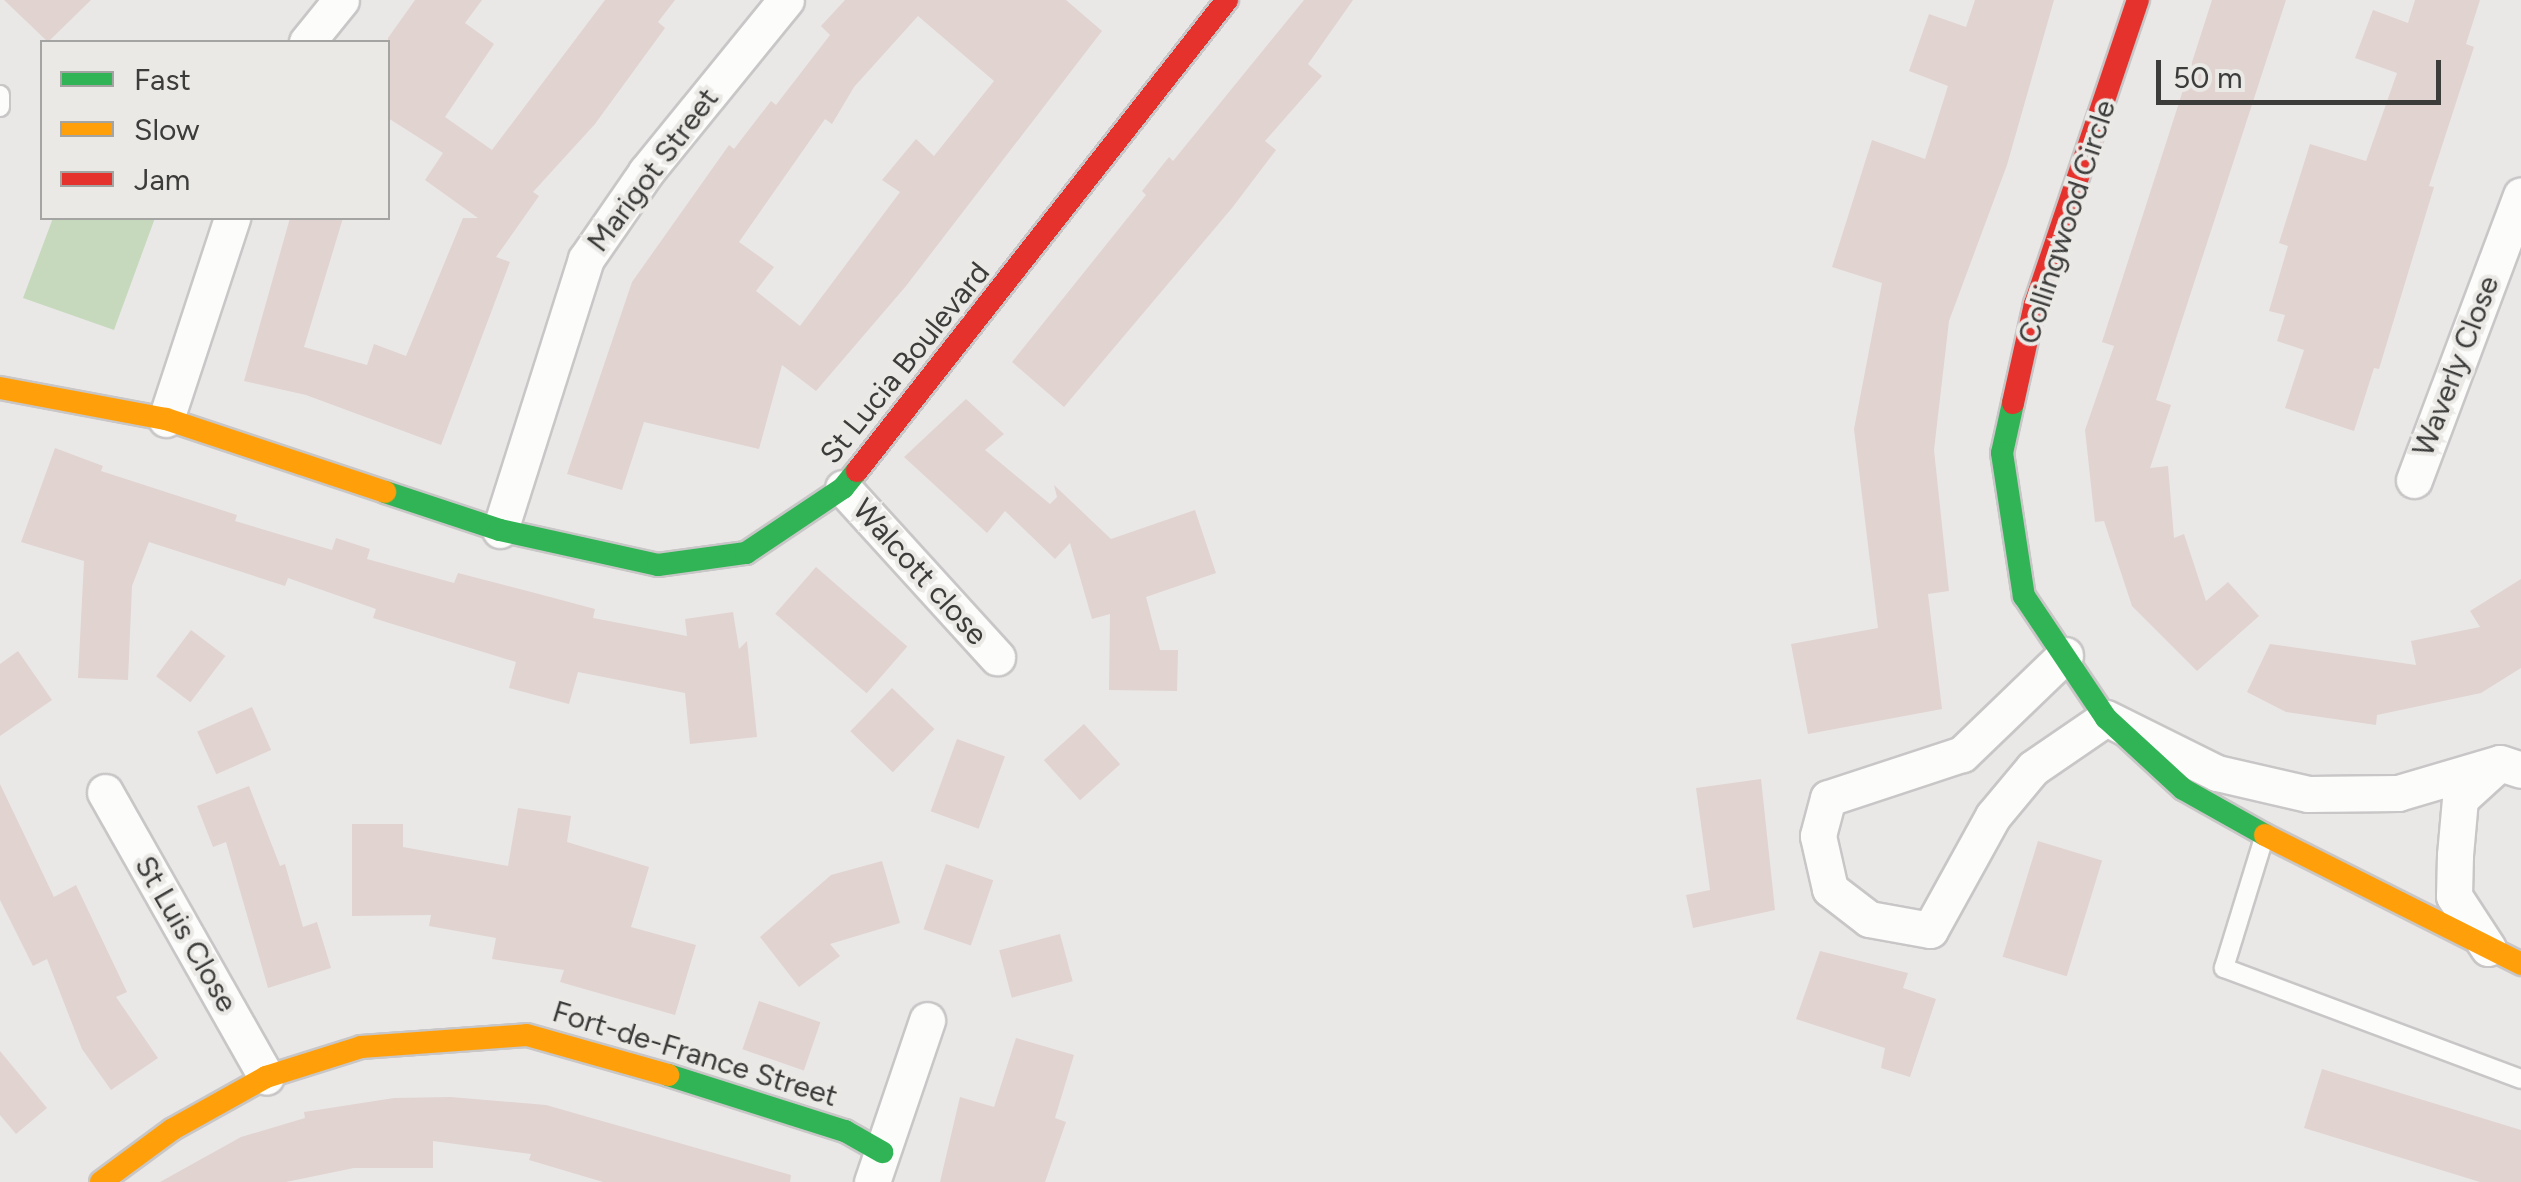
<!DOCTYPE html>
<html>
<head>
<meta charset="utf-8">
<style>
	body { margin:0 }
	#map { position:relative; width:2521px; height:1182px; overflow:hidden; background:#e9e8e7; font-family:Figtree,sans-serif }
	div>[style] { position:absolute }
	.green>* { inset:0; background:#c7d9bd }
	.building>* { inset:0; background:#e1d3d0; transform-origin:0 0 }
	.roads { filter:drop-shadow(2px 0 #c8c6c6) drop-shadow(-2px 0 #c8c6c6) drop-shadow(0 2px #c8c6c6) drop-shadow(0 -2px #c8c6c6) }
	.lane>* { height:18px; margin:-9px; padding:0 9px; transform-origin:9px; border-radius:9px; background:#fcfcfb }
	.street>* { height:35px; margin:-17.5px; padding:0 17.5px; transform-origin:17.5px; border-radius:17.5px; background:#fcfcfb }
	.fast>* { height:22px; margin:-11px; padding:0 11px; transform-origin:11px; border-radius:11px; background:#30b455 }
	.slow>* { height:22px; margin:-11px; padding:0 11px; transform-origin:11px; border-radius:11px; background:#ff9f0a }
	.jam>* { height:22px; margin:-11px; padding:0 11px; transform-origin:11px; border-radius:11px; background:#e5322d }
	span { translate:-50% -50%; white-space:nowrap; text-align:center; line-height:1.15; -webkit-text-stroke:8px #eae9e6; paint-order:stroke }
	.street-label { font-size:30px; color:#3c3c3b }
	.legend { position:absolute; left:40px; top:40px; width:350px; height:180px; box-sizing:border-box; background:#eae9e6; border:2px solid #a4a4a2; margin:0; padding:12px 18px; list-style:none; font-size:30px; color:#3c3c3b }
	.legend li { display:flex; align-items:center; gap:20px; height:50px }
	.legend b { width:50px; border:2px solid #a4a4a2 }
	.scale { position:absolute; left:2156px; top:60px; width:285px; height:45px; box-sizing:border-box; border:5px solid #3c3c3b; border-top:0; padding-left:12px; font-size:30px; line-height:35px; white-space:nowrap; color:#3c3c3b; -webkit-text-stroke:8px #eae9e6; paint-order:stroke }
</style>
</head>
<body>
<div id="map">
	<div class="green">
		<i style="clip-path:polygon(53px 218px,155px 218px,114px 330px,23px 298px)"></i>
	</div>
	<div class="building">
		<i style="clip-path:polygon(4px 0,91px 0,48px 42px)"></i>
		<i style="clip-path:polygon(415px 0,482px 0,465px 23px,494px 44px,445px 117px,492px 150px,605px 0,675px 0,658px 22px,665px 28px,595px 124px,533px 192px,539px 196px,496px 257px,510px 262px,441px 445px,306px 395px,244px 381px,290px 218px,343px 218px,304px 347px,367px 365px,374px 344px,406px 356px,463px 218px,478px 218px,425px 180px,443px 153px,388px 118px,388px 38px)"></i>
		<i style="clip-path:polygon(evenodd,845px 0,1066px 0,1102px 31px,906px 286px,816px 391px,782px 365px,759px 449px,644px 422px,622px 490px,567px 474px,632px 282px,729px 145px,734px 149px,771px 101px,776px 105px,830px 35px,821px 26px,845px 0,918px 16px,994px 81px,934px 156px,916px 139px,882px 180px,900px 192px,800px 326px,756px 291px,774px 267px,739px 242px,825px 119px,832px 124px,854px 87px,918px 16px)"></i>
		<i style="clip-path:polygon(1304px 0,1353px 0,1308px 64px,1322px 76px,1265px 141px,1276px 150px,1232px 208px,1064px 407px,1012px 362px,1146px 195px,1142px 191px,1169px 157px,1173px 161px)"></i>
		<i style="clip-path:polygon(1975px 0,2054px 0,2007px 165px,1949px 321px,1934px 450px,1949px 591px,1928px 594px,1942px 709px,1808px 734px,1791px 644px,1878px 628px,1854px 429px,1882px 283px,1832px 267px,1872px 140px,1925px 159px,1948px 86px,1909px 71px,1929px 14px,1966px 27px)"></i>
		<i style="clip-path:polygon(2212px 0,2286px 0,2156px 400px,2171px 405px,2150px 468px,2168px 466px,2174px 538px,2184px 534px,2206px 601px,2228px 582px,2259px 616px,2197px 671px,2132px 606px,2104px 521px,2095px 522px,2085px 430px,2114px 346px,2102px 342px)"></i>
		<i style="clip-path:polygon(2415px 0,2480px 0,2466px 44px,2474px 47px,2429px 186px,2434px 187px,2379px 369px,2374px 368px,2354px 431px,2285px 408px,2304px 350px,2277px 341px,2285px 315px,2269px 311px,2288px 246px,2279px 243px,2310px 144px,2366px 161px,2397px 73px,2355px 58px,2373px 10px,2408px 23px)"></i>
		<i style="clip-path:polygon(966px 399px,1004px 434px,985px 450px,1050px 504px,1057px 497px,1054px 485px,1111px 539px,1195px 510px,1216px 573px,1146px 597px,1160px 650px,1178px 650px,1177px 691px,1109px 690px,1110px 614px,1092px 619px,1070px 543px,1055px 559px,1005px 511px,987px 533px,904px 457px)"></i>
		<i style="clip-path:polygon(55px 448px,103px 466px,101px 471px,237px 515px,235px 521px,332px 550px,336px 538px,370px 549px,367px 559px,454px 583px,458px 573px,535px 593px,595px 609px,593px 618px,687px 636px,685px 619px,733px 612px,739px 649px,747px 641px,757px 737px,690px 744px,685px 693px,578px 672px,569px 704px,509px 688px,516px 662px,373px 618px,376px 609px,288px 578px,285px 586px,149px 542px,132px 586px,128px 680px,78px 678px,84px 561px,21px 542px)"></i>
		<i style="left:816px;top:567px;width:121px;height:62px;rotate:41deg"></i>
		<i style="clip-path:polygon(2521px 579px,2521px 668px,2481px 693px,2377px 715px,2376px 725px,2286px 712px,2247px 692px,2270px 644px,2416px 665px,2411px 641px,2480px 627px,2470px 611px)"></i>
		<i style="left:191px;top:630px;width:43px;height:58px;rotate:37deg"></i>
		<i style="clip-path:polygon(18px 651px,52px 700px,0 736px,0 664px)"></i>
		<i style="left:892px;top:688px;width:59px;height:60px;rotate:44deg"></i>
		<i style="left:252px;top:707px;width:47px;height:60px;rotate:66deg"></i>
		<i style="left:1084px;top:724px;width:54px;height:54px;rotate:48deg"></i>
		<i style="left:957px;top:739px;width:51px;height:77px;rotate:20deg"></i>
		<i style="clip-path:polygon(1761px 779px,1775px 910px,1693px 928px,1686px 895px,1710px 890px,1696px 788px)"></i>
		<i style="clip-path:polygon(0 784px,54px 897px,76px 885px,127px 992px,116px 997px,158px 1058px,111px 1090px,82px 1049px,47px 959px,33px 966px,0 900px)"></i>
		<i style="clip-path:polygon(249px 786px,280px 866px,285px 864px,303px 927px,317px 922px,331px 968px,268px 988px,226px 842px,213px 847px,197px 806px)"></i>
		<i style="clip-path:polygon(518px 808px,571px 816px,567px 842px,649px 867px,631px 927px,696px 945px,675px 1015px,560px 982px,564px 970px,492px 959px,496px 938px,429px 926px,431px 915px,352px 916px,352px 824px,403px 824px,403px 847px,508px 866px)"></i>
		<i style="left:2038px;top:841px;width:67px;height:121px;rotate:17deg"></i>
		<i style="clip-path:polygon(882px 861px,900px 923px,830px 944px,840px 956px,799px 987px,760px 937px,831px 875px)"></i>
		<i style="left:946px;top:864px;width:50px;height:69px;rotate:19deg"></i>
		<i style="left:1060px;top:934px;width:49px;height:63px;rotate:75deg"></i>
		<i style="clip-path:polygon(1820px 951px,1908px 973px,1903px 988px,1936px 999px,1910px 1077px,1881px 1068px,1885px 1048px,1796px 1019px)"></i>
		<i style="left:759px;top:1001px;width:65px;height:51px;rotate:19deg"></i>
		<i style="clip-path:polygon(1016px 1038px,1074px 1055px,1055px 1118px,1066px 1122px,1045px 1182px,940px 1182px,960px 1097px,994px 1107px)"></i>
		<i style="clip-path:polygon(0 1051px,47px 1108px,16px 1134px,0 1115px)"></i>
		<i style="clip-path:polygon(2322px 1069px,2521px 1130px,2521px 1182px,2480px 1182px,2304px 1128px)"></i>
		<i style="clip-path:polygon(450px 1097px,546px 1105px,791px 1175px,790px 1182px,603px 1182px,529px 1160px,531px 1154px,433px 1141px,433px 1168px,354px 1168px,286px 1182px,160px 1182px,241px 1137px,305px 1118px,304px 1112px,394px 1098px)"></i>
	</div>
	<div class="roads">
		<div class="lane">
			<i style="left:0;top:95px;width:12px;rotate:90deg"></i>
			<i style="left:2263px;top:841px;width:133px;rotate:107.1deg"></i>
			<i style="left:2224px;top:968px;width:317px;rotate:20.5deg"></i>
		</div>
		<div class="street">
			<i style="left:307px;top:42px;width:54px;rotate:-51deg"></i>
			<i style="left:166px;top:419px;width:212px;rotate:-71.8deg"></i>
			<i style="left:2414px;top:480px;width:304px;rotate:-69.4deg"></i>
			<i style="left:843px;top:488px;width:229px;rotate:47.7deg"></i>
			<i style="left:500px;top:530px;width:284px;rotate:-72.4deg"></i>
			<i style="left:586px;top:259px;width:106px;rotate:-55.4deg"></i>
			<i style="left:646px;top:172px;width:222px;rotate:-50.9deg"></i>
			<i style="left:2065px;top:655px;width:143px;rotate:136.1deg"></i>
			<i style="left:1962px;top:754px;width:141px;rotate:161.8deg"></i>
			<i style="left:1828px;top:798px;width:39px;rotate:105deg"></i>
			<i style="left:1818px;top:836px;width:54px;rotate:77.2deg"></i>
			<i style="left:1830px;top:889px;width:49px;rotate:37.6deg"></i>
			<i style="left:1869px;top:919px;width:62px;rotate:10.2deg"></i>
			<i style="left:1930px;top:930px;width:130px;rotate:-61.1deg"></i>
			<i style="left:1993px;top:816px;width:62px;rotate:-50.2deg"></i>
			<i style="left:2033px;top:768px;width:88px;rotate:-34.4deg"></i>
			<i style="left:2106px;top:718px;width:124px;rotate:26.4deg"></i>
			<i style="left:2217px;top:773px;width:93px;rotate:13deg"></i>
			<i style="left:2308px;top:794px;width:90px;rotate:-0.6deg"></i>
			<i style="left:2398px;top:793px;width:106px;rotate:-16.4deg"></i>
			<i style="left:2500px;top:763px;width:22px;rotate:18deg"></i>
			<i style="left:105px;top:792px;width:327px;rotate:60.5deg"></i>
			<i style="left:2488px;top:948px;width:62px;rotate:-123.2deg"></i>
			<i style="left:2454px;top:896px;width:41px;rotate:-88.6deg"></i>
			<i style="left:2455px;top:855px;width:56px;rotate:-84.9deg"></i>
			<i style="left:2460px;top:799px;width:43px;rotate:-42.2deg"></i>
			<i style="left:872px;top:1182px;width:171px;rotate:-71.2deg"></i>
		</div>
		<div class="fast">
			<i style="left:2013px;top:403px;width:51px;rotate:102.4deg"></i>
			<i style="left:2002px;top:453px;width:145px;rotate:81.3deg"></i>
			<i style="left:2024px;top:596px;width:147px;rotate:56.1deg"></i>
			<i style="left:2106px;top:718px;width:105px;rotate:42.7deg"></i>
			<i style="left:2183px;top:789px;width:94px;rotate:29.3deg"></i>
			<i style="left:385px;top:492px;width:121px;rotate:18.3deg"></i>
			<i style="left:500px;top:530px;width:162px;rotate:12.5deg"></i>
			<i style="left:658px;top:565px;width:89px;rotate:-7.8deg"></i>
			<i style="left:746px;top:553px;width:117px;rotate:-33.8deg"></i>
			<i style="left:843px;top:488px;width:22px;rotate:-51deg"></i>
			<i style="left:668px;top:1075px;width:186px;rotate:17.6deg"></i>
			<i style="left:845px;top:1131px;width:43px;rotate:29.6deg"></i>
		</div>
		<div class="slow">
			<i style="left:0;top:388px;width:169px;rotate:10.6deg"></i>
			<i style="left:166px;top:419px;width:231px;rotate:18.4deg"></i>
			<i style="left:2265px;top:835px;width:287px;rotate:26.7deg"></i>
			<i style="left:101px;top:1182px;width:89px;rotate:-36.4deg"></i>
			<i style="left:173px;top:1129px;width:107px;rotate:-29.2deg"></i>
			<i style="left:266px;top:1077px;width:100px;rotate:-17.5deg"></i>
			<i style="left:361px;top:1047px;width:166px;rotate:-4.1deg"></i>
			<i style="left:527px;top:1035px;width:147px;rotate:15.8deg"></i>
		</div>
		<div class="jam">
			<i style="left:2013px;top:403px;width:101px;rotate:-77.5deg"></i>
			<i style="left:2035px;top:304px;width:321px;rotate:-71.3deg"></i>
			<i style="left:857px;top:471px;width:599px;rotate:-51.85deg"></i>
		</div>
	</div>
	<div class="street-label">
		<span style="left:653px;top:170px;rotate:-53deg">Marigot Street</span>
		<span style="left:2067px;top:222px;rotate:-72deg">Collingwood Circle</span>
		<span style="left:905px;top:363px;rotate:-51deg">St Lucia Boulevard</span>
		<span style="left:2456px;top:366px;rotate:-69deg">Waverly Close</span>
		<span style="left:920px;top:572px;rotate:48deg">Walcott close</span>
		<span style="left:186px;top:934px;rotate:60deg">St Luis Close</span>
		<span style="left:695px;top:1054px;rotate:17deg">Fort-de-France Street</span>
	</div>
	<ul class="legend">
	<li><b style="height:12px;background:#30b455"></b>Fast</li>
	<li><b style="height:12px;background:#ff9f0a"></b>Slow</li>
	<li><b style="height:12px;background:#e5322d"></b>Jam</li>
	</ul>
	<div class="scale">50 m</div>
</div>
</body>
</html>
